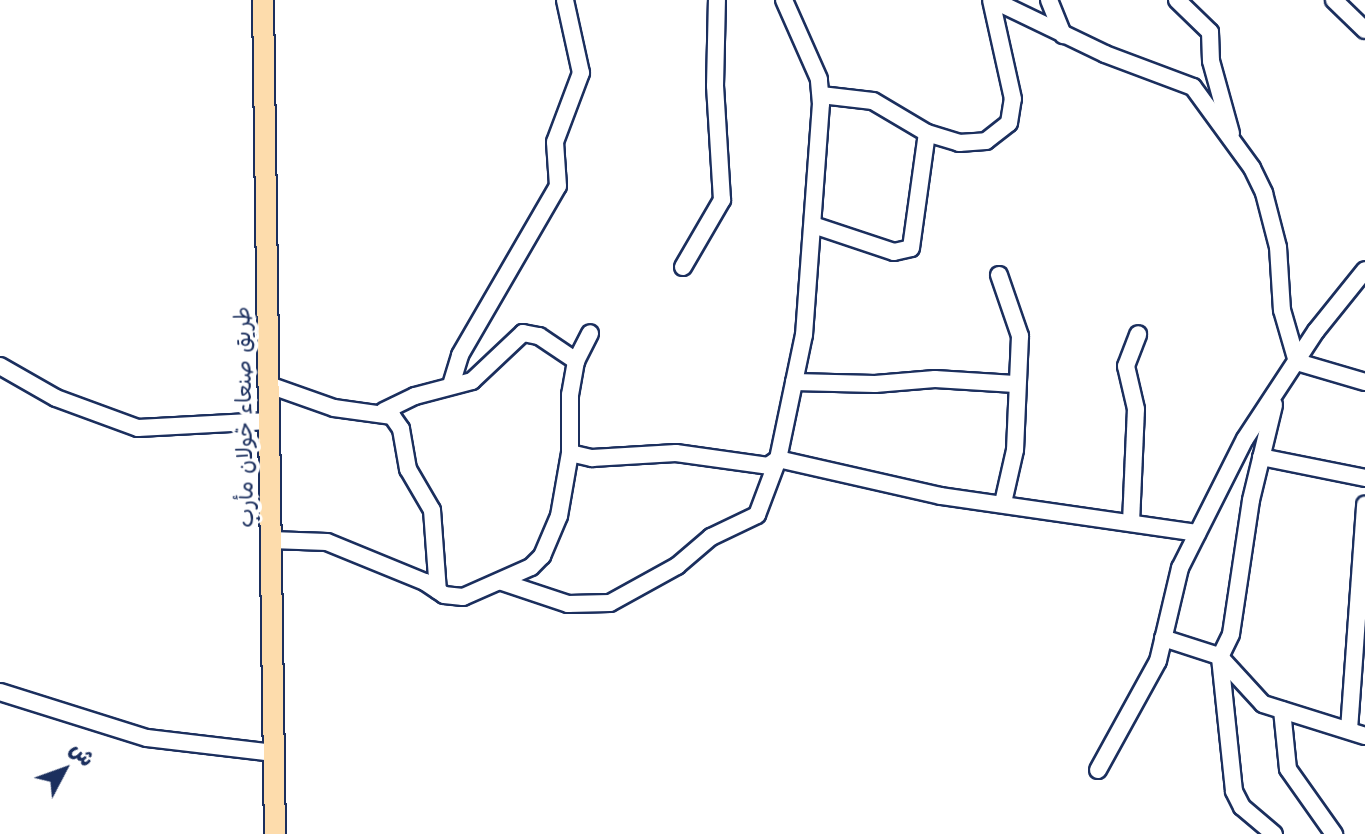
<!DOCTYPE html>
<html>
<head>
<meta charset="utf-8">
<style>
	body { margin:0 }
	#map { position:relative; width:1365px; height:834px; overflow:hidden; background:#fff; font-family:"Comic Neue","Playpen Sans Arabic",sans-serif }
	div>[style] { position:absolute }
	.roads { filter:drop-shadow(2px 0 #1b2f5e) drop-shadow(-2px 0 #1b2f5e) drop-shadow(0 2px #1b2f5e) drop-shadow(0 -2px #1b2f5e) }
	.minor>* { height:16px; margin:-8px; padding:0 8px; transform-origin:8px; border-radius:8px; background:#fff }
	.major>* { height:20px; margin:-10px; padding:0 10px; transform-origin:10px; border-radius:10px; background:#fddcac }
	span { translate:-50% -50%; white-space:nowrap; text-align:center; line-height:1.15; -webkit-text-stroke:8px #fff; paint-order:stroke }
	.street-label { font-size:22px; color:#1b2f5e }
	.north { position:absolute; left:24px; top:730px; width:80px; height:80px; -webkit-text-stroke:6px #fff; paint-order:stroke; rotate:49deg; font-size:22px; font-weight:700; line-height:32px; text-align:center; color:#1b2f5e }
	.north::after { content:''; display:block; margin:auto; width:28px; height:36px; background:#1b2f5e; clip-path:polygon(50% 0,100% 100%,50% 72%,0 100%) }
</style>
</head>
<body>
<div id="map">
	<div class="roads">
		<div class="minor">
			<i style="left:993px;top:0;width:124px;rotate:25.7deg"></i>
			<i style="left:1105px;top:54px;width:94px;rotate:20.6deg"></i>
			<i style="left:1193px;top:87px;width:100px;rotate:53.9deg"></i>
			<i style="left:1252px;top:168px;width:28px;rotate:64deg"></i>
			<i style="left:1264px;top:193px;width:56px;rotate:75.5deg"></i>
			<i style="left:1278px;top:247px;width:63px;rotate:86.4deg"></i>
			<i style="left:1282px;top:310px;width:54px;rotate:73.9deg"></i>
			<i style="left:1297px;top:362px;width:71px;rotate:16.4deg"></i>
			<i style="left:1049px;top:0;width:38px;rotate:68deg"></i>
			<i style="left:1177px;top:0;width:46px;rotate:44.1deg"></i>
			<i style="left:1210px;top:32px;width:29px;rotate:88deg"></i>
			<i style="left:1211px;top:61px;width:75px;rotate:74.5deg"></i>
			<i style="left:1334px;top:0;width:43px;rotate:44.1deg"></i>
			<i style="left:821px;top:95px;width:52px;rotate:6.6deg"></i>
			<i style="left:873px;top:101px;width:63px;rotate:30.7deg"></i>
			<i style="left:927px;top:133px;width:34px;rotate:17deg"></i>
			<i style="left:959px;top:143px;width:27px;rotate:-4deg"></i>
			<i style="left:986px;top:141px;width:29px;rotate:-38deg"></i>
			<i style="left:1009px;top:123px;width:24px;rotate:-81deg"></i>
			<i style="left:1013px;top:99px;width:101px;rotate:-102.5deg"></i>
			<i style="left:813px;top:225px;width:85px;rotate:18.4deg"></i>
			<i style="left:894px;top:252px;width:17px;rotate:-13deg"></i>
			<i style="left:911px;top:248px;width:116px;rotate:-82.1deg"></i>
			<i style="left:683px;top:267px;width:78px;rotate:-59.8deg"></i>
			<i style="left:722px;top:200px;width:114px;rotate:-93.5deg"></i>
			<i style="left:715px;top:86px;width:86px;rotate:-88.7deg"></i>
			<i style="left:999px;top:275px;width:65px;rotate:71deg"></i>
			<i style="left:1020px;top:336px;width:114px;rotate:92.5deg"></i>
			<i style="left:1015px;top:450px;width:54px;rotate:102.8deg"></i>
			<i style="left:0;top:366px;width:64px;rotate:29.7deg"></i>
			<i style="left:56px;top:398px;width:87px;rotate:20.1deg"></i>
			<i style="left:138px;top:428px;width:131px;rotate:-3.1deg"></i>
			<i style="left:794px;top:382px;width:81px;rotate:1.4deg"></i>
			<i style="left:875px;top:384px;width:60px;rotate:-4.8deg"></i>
			<i style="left:935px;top:379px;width:80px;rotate:3.6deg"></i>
			<i style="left:269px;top:385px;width:69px;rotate:19.5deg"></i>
			<i style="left:334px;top:408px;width:59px;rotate:7.9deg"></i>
			<i style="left:392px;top:416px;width:16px;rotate:55deg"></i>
			<i style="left:401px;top:429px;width:41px;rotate:80.1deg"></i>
			<i style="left:408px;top:469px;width:48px;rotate:59.7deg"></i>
			<i style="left:432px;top:510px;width:81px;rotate:85.8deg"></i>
			<i style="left:451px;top:385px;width:31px;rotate:-73deg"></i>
			<i style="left:460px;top:355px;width:195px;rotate:-59.9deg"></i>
			<i style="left:558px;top:186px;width:44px;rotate:-93.9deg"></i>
			<i style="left:555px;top:142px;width:74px;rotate:-69.4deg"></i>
			<i style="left:581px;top:73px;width:75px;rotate:-102.4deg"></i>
			<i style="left:384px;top:411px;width:34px;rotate:-26deg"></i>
			<i style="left:415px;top:396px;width:59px;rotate:-14.7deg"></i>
			<i style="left:472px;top:381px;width:70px;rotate:-43.3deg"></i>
			<i style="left:523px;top:333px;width:16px;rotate:11deg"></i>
			<i style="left:539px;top:336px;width:45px;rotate:34deg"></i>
			<i style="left:570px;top:453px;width:58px;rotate:-90deg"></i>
			<i style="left:570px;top:395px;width:35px;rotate:-80deg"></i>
			<i style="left:576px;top:361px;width:31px;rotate:-63deg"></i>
			<i style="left:1261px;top:457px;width:106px;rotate:11.4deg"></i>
			<i style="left:1131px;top:523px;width:114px;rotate:-87.5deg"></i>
			<i style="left:1136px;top:409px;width:44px;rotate:-103.1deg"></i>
			<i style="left:1126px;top:366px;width:34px;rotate:-69deg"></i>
			<i style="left:271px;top:540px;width:56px;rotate:2deg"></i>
			<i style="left:327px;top:542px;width:106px;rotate:22.2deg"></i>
			<i style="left:425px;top:582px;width:23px;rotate:34deg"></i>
			<i style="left:444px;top:595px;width:19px;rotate:6deg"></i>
			<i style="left:463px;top:597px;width:74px;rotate:-23.8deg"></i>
			<i style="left:531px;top:567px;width:16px;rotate:-45deg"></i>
			<i style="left:542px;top:556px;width:43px;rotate:-67deg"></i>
			<i style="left:559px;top:516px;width:64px;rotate:-80.1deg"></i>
			<i style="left:570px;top:453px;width:23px;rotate:13deg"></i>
			<i style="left:592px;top:458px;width:84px;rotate:-3.4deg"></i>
			<i style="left:676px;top:453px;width:93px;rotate:8deg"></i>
			<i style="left:768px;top:466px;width:12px;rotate:-35deg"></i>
			<i style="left:778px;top:459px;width:127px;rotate:-78.2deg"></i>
			<i style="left:804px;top:335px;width:232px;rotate:-85.8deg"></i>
			<i style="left:821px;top:104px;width:25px;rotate:-95deg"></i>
			<i style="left:819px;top:79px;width:86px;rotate:-113.9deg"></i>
			<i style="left:502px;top:582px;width:70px;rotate:18.4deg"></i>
			<i style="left:568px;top:604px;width:42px;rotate:-1.4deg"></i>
			<i style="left:610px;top:603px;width:77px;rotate:-28.9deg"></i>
			<i style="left:677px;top:566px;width:45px;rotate:-40.5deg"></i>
			<i style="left:711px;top:537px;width:51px;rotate:-25.6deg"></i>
			<i style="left:757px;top:515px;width:60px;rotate:-69.4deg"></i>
			<i style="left:778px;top:459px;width:167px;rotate:12.8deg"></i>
			<i style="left:941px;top:496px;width:259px;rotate:8.2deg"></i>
			<i style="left:1163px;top:638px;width:59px;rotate:17.8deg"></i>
			<i style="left:1219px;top:656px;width:65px;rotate:47.5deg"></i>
			<i style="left:1263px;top:704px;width:107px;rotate:17.4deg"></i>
			<i style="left:0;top:692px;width:154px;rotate:17.4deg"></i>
			<i style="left:147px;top:738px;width:128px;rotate:6.7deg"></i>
			<i style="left:1282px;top:710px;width:59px;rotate:84.2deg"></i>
			<i style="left:1288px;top:769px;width:80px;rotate:54.7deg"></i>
			<i style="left:1349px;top:730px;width:226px;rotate:-85.9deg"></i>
			<i style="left:1098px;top:770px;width:124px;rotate:-61.2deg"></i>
			<i style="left:1158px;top:661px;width:96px;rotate:-76.7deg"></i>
			<i style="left:1180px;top:568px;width:144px;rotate:-63.3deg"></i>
			<i style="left:1245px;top:439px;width:129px;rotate:-56.7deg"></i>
			<i style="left:1316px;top:331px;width:78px;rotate:-51.2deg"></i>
			<i style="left:1274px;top:834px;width:42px;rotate:-139.8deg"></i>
			<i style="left:1242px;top:807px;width:18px;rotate:-117deg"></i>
			<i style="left:1234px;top:791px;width:135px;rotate:-96deg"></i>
			<i style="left:1220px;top:657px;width:25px;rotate:-64deg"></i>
			<i style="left:1231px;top:634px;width:135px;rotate:-81.5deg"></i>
			<i style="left:1251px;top:500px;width:98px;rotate:-76.4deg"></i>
		</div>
		<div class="major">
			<i style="left:263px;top:0;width:834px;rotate:89.18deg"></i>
		</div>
	</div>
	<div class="street-label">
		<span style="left:245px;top:417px;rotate:-91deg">طريق صنعاء خولان مأرب</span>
	</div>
	<div class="north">ش</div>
</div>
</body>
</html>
